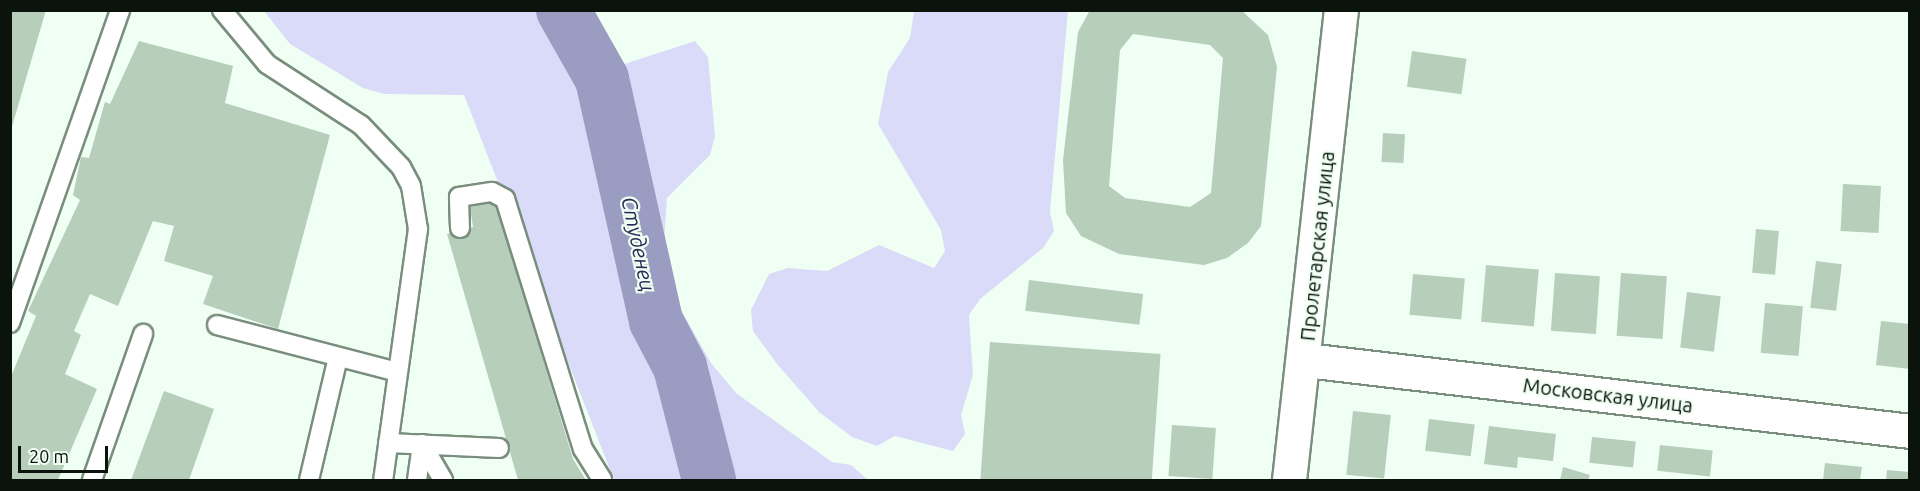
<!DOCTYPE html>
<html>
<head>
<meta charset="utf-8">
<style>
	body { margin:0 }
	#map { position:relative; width:1920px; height:491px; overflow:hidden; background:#f0fff3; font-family:Ubuntu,sans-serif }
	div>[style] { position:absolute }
	.green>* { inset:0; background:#dadbf9 }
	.river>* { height:54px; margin:-27px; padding:0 27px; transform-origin:27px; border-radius:27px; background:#9b9cc1 }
	.building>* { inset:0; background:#b7cebb; transform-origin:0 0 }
	.roads { filter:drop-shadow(2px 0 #798e7d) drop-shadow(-2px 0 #798e7d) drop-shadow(0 2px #798e7d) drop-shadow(0 -2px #798e7d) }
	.lane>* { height:18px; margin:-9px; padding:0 9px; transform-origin:9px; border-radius:9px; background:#fff }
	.street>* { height:33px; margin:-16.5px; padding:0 16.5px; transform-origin:16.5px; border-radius:16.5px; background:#fff }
	.primary>* { height:33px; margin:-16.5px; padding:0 16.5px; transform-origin:16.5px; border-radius:16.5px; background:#fff }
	span { translate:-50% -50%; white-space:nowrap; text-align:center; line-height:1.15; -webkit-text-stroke:4.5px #f0fff3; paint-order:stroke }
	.street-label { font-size:20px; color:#0b130d }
	.water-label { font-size:21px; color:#2d2a5a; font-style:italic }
	.frame { position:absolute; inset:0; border:12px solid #0b130d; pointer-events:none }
	.scale { position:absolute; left:18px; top:446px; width:90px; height:27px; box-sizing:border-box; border:3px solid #0b130d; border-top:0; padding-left:8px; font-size:18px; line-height:21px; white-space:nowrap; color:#0b130d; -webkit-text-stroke:4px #f0fff3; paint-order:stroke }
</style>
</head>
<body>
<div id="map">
	<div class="green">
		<i style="clip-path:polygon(264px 11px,581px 11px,564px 33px,568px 51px,600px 72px,695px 41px,708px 57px,715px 136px,710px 155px,667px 198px,663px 258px,673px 296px,711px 363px,736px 393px,832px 462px,851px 465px,868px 480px,614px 480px,464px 95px,384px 94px,363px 88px,290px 44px)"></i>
		<i style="clip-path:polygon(914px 11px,1068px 11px,1050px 212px,1054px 231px,1043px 248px,980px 299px,969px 315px,973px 375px,961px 415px,965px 434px,953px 451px,895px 436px,877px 446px,852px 437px,819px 412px,777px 364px,753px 331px,751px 310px,769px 274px,788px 268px,827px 271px,879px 245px,934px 268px,945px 251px,941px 230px,878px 124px,888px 72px,910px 38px)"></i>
	</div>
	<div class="river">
		<i style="left:563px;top:10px;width:79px;rotate:60.5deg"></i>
		<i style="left:602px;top:79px;width:248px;rotate:77.4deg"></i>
		<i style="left:656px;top:321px;width:52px;rotate:62.4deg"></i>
		<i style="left:680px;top:367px;width:117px;rotate:75.6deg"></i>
	</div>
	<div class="building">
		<i style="clip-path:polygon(10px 10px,46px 10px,11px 130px,10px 130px)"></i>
		<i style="clip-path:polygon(evenodd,1090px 10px,1241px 10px,1268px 35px,1277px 67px,1261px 226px,1248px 243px,1227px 258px,1204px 265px,1119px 254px,1081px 236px,1066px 213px,1063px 160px,1078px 32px,1090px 10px,1133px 34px,1210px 45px,1223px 58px,1211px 193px,1190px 207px,1125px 198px,1109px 186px,1120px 50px,1133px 34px)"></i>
		<i style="clip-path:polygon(139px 41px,233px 66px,225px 103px,330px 135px,278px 329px,203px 304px,213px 276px,164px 261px,174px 226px,153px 221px,118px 306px,90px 294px,74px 331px,81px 335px,65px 374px,97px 389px,58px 480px,10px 480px,10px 379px,36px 316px,28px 311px,80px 200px,73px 195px,81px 157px,89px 158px,105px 102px,110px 104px)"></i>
		<i style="left:1412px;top:51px;width:55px;height:36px;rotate:8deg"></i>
		<i style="left:1383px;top:133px;width:22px;height:29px;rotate:3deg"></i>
		<i style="left:1843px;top:184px;width:38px;height:47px;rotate:3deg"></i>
		<i style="clip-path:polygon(495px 200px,573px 459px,586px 480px,518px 480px,447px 234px,473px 227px,470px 207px)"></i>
		<i style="left:1756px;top:229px;width:23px;height:44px;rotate:5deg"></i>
		<i style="left:1816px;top:261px;width:26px;height:47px;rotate:7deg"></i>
		<i style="left:1486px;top:265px;width:53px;height:57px;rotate:5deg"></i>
		<i style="left:1555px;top:273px;width:45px;height:58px;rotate:4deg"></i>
		<i style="left:1621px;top:273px;width:46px;height:63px;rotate:4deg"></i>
		<i style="left:1413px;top:274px;width:52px;height:41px;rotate:5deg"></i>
		<i style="left:1029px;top:280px;width:115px;height:31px;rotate:7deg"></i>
		<i style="left:1687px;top:292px;width:34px;height:56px;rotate:7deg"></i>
		<i style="left:1765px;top:303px;width:38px;height:50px;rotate:5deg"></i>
		<i style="clip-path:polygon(1881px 321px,1910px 324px,1910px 369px,1876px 365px)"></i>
		<i style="left:990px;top:342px;width:171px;height:138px;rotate:4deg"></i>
		<i style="clip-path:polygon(164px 391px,214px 409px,189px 480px,131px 480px)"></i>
		<i style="left:1353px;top:411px;width:38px;height:64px;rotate:6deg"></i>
		<i style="left:1429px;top:419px;width:46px;height:32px;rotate:7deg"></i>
		<i style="left:1172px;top:425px;width:44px;height:51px;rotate:4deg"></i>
		<i style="clip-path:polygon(1489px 426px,1556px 434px,1553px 461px,1518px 457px,1517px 468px,1484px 464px)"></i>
		<i style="left:1592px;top:437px;width:44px;height:26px;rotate:6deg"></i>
		<i style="left:1660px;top:445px;width:53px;height:26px;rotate:6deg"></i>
		<i style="clip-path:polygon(1825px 463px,1862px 467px,1860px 480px,1823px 480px)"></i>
		<i style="clip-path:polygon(1563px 467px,1590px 475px,1588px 480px,1560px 480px)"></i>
		<i style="clip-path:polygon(1887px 470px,1910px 472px,1910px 480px,1886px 480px)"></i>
	</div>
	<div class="roads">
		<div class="lane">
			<i style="left:222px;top:10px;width:70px;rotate:50.2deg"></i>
			<i style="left:267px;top:64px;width:112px;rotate:33deg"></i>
			<i style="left:361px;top:125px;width:58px;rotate:46.4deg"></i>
			<i style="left:401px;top:167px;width:21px;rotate:62deg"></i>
			<i style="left:411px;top:186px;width:44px;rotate:80.8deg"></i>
			<i style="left:418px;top:229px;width:253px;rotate:97.9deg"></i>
			<i style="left:460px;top:228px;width:31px;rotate:-92deg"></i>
			<i style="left:459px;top:197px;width:33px;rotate:-9deg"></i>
			<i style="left:492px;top:192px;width:15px;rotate:28deg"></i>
			<i style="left:505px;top:199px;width:262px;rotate:72.7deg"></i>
			<i style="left:583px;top:449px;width:36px;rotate:58deg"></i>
			<i style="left:10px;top:323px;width:332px;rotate:-70.6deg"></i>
			<i style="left:217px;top:325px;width:186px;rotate:14.6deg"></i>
			<i style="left:388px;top:443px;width:111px;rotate:2.6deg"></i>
			<i style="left:422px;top:444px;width:42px;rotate:59.7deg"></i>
			<i style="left:92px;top:480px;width:155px;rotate:-70.7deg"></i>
			<i style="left:309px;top:480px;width:126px;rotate:-76.7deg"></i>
			<i style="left:417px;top:480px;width:36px;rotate:-82deg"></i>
		</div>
		<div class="street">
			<i style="left:1306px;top:360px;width:608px;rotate:6.7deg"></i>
		</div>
		<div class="primary">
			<i style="left:1289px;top:480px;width:473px;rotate:-83.7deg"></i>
		</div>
	</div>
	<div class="street-label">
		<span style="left:1317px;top:246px;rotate:-84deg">Пролетарская улица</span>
		<span style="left:1608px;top:395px;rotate:7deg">Московская улица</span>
	</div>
	<div class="water-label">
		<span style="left:639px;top:244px;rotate:78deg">Студенец</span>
	</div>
	<div class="frame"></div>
	<div class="scale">20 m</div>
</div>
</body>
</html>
